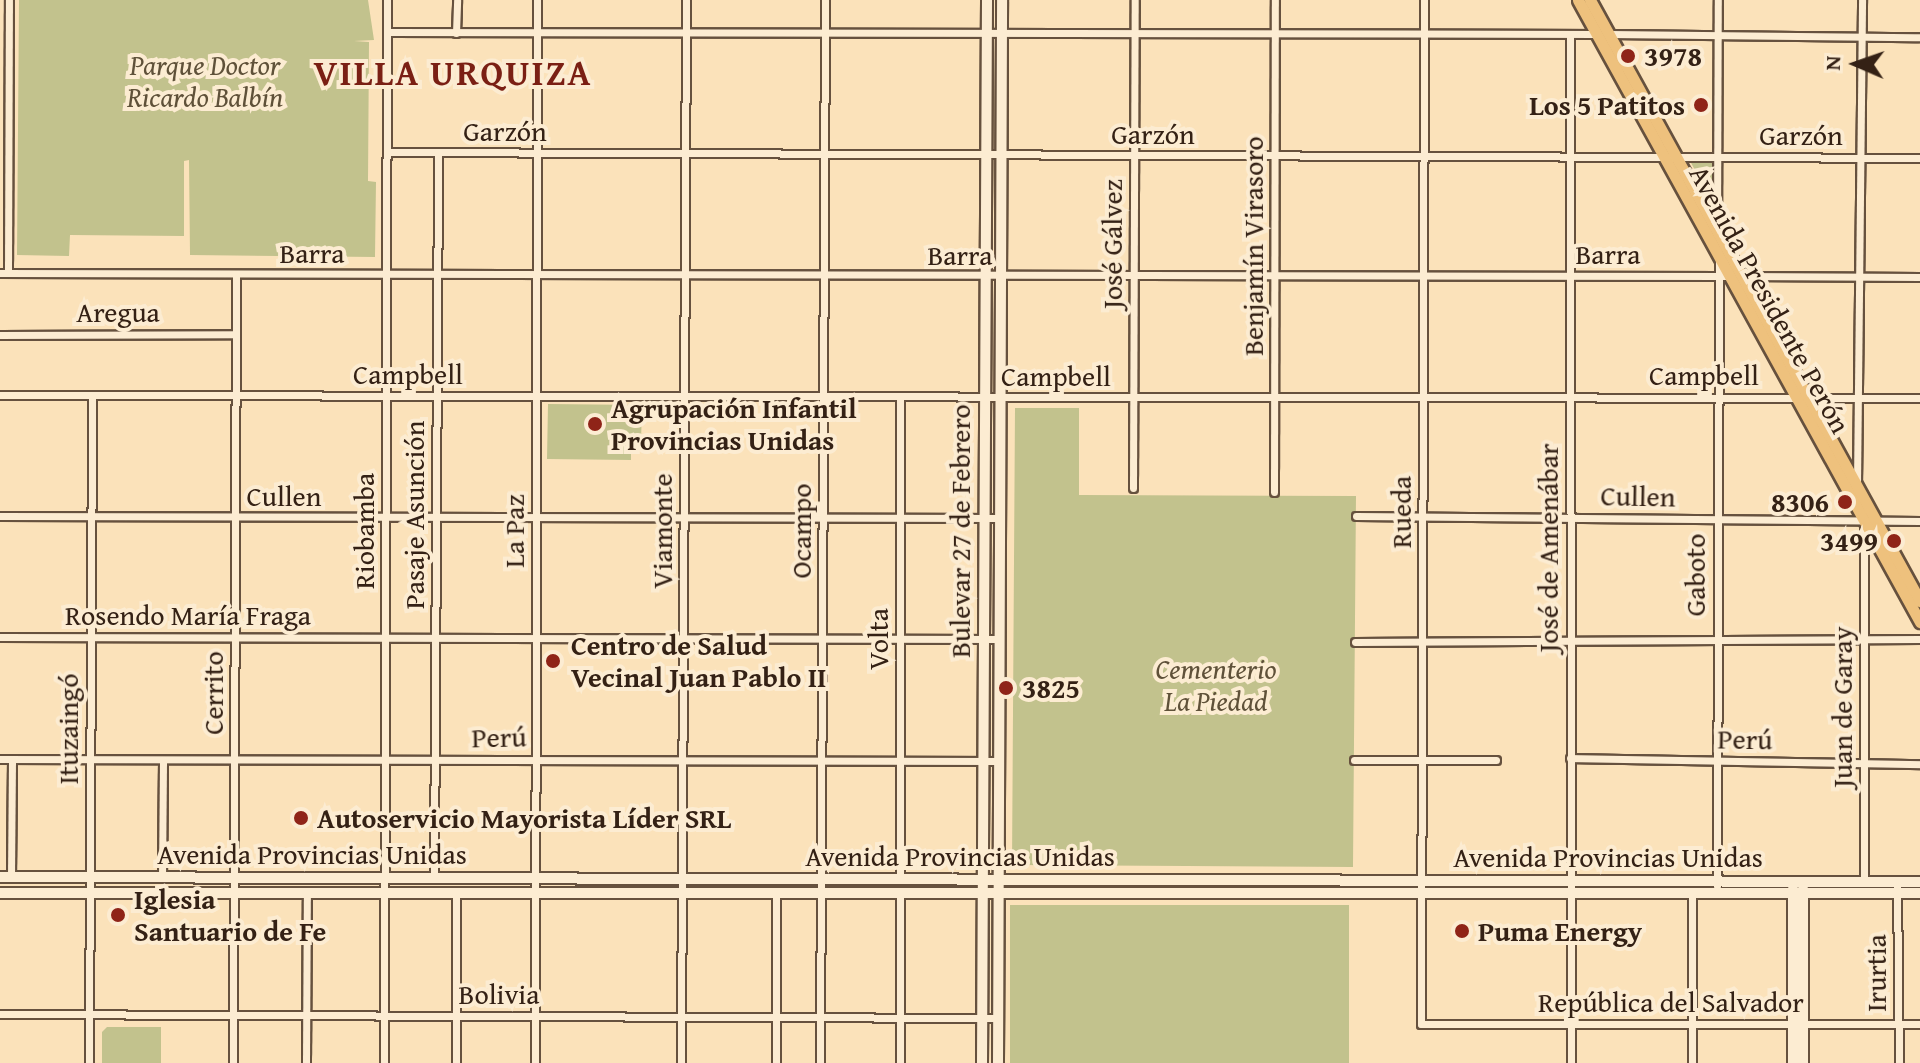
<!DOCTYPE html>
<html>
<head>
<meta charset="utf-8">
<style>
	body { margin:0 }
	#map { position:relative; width:1920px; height:1063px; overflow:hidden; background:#fbe2ba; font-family:"Gentium Book Plus",serif }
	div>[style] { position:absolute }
	.green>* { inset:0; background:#c2c28d; transform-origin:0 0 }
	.roads { filter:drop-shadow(2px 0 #66513e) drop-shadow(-2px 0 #66513e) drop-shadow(0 2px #66513e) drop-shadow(0 -2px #66513e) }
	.minor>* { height:7px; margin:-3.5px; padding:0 3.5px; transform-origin:3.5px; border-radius:3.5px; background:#fcecd2 }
	.secondary>* { height:10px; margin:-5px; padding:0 5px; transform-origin:5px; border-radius:5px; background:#fcecd2 }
	.primary>* { height:11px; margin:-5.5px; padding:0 5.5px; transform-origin:5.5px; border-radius:5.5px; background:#eec17d }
	.dots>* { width:22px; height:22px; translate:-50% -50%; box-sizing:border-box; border:4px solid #fcecd2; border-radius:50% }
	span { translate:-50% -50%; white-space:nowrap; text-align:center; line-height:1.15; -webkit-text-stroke:8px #fcecd2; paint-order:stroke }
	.poi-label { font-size:28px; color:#342115; font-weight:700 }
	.left { translate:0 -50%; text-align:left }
	.right { translate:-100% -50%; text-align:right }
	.park-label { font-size:28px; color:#5f5139; font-style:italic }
	.street-label { font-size:28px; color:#342115 }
	.district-label { font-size:36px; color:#7a1f14; font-weight:700; letter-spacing:2px }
	.north { position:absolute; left:1816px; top:24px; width:80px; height:80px; -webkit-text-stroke:6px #fcecd2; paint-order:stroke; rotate:272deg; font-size:22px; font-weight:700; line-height:32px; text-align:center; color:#342115 }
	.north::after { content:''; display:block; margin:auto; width:28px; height:36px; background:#342115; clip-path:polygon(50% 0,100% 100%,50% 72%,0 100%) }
</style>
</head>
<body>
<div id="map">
	<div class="green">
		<i style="clip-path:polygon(19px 0,368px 0,374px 40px,354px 41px,369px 42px,368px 181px,376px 182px,375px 257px,190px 255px,189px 160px,184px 161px,184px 236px,70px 235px,69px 256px,17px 255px)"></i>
		<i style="clip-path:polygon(1715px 161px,1714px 202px,1713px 203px,1690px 161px)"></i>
		<i style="clip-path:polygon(548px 404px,642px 405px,641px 443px,631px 443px,631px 460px,547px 459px)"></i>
		<i style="clip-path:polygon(1015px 408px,1079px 408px,1079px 495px,1356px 496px,1353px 867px,1012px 865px)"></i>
		<i style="left:1349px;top:905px;width:158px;height:339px;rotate:90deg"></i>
		<i style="clip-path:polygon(107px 1027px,161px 1027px,161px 1063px,102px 1063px,102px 1032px)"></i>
	</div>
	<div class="roads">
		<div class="minor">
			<i style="left:1424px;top:0;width:1024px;rotate:90.17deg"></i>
			<i style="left:1421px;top:1024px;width:499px"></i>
			<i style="left:387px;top:32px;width:1210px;rotate:0.09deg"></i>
			<i style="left:456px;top:33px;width:33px;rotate:-88deg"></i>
			<i style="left:1570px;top:34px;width:1029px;rotate:89.94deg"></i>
			<i style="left:1609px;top:34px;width:311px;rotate:0.6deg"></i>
			<i style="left:387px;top:152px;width:1533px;rotate:0.22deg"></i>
			<i style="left:1717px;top:230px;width:230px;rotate:-89.8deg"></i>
			<i style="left:0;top:273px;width:1730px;rotate:0.1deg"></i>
			<i style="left:8px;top:273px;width:273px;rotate:-89.8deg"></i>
			<i style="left:1742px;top:276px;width:178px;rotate:0.3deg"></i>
			<i style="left:0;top:335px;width:236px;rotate:-0.2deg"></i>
			<i style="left:0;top:395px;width:1920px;rotate:0.09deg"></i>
			<i style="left:900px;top:398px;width:482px;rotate:90deg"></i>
			<i style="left:1857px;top:484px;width:484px;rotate:-89.4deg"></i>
			<i style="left:1133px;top:488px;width:488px;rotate:-89.8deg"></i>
			<i style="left:1274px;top:492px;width:492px;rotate:-89.9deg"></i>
			<i style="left:0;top:516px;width:1000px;rotate:0.11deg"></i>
			<i style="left:1356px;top:516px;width:564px;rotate:0.51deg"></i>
			<i style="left:1864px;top:524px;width:359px;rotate:90deg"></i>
			<i style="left:0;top:637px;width:1000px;rotate:0.11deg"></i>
			<i style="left:1355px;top:642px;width:565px;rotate:-0.3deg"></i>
			<i style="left:1570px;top:758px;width:350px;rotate:1deg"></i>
			<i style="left:0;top:759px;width:999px;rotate:0.11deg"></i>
			<i style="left:1354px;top:760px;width:142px"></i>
			<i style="left:11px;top:876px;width:117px;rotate:-89.5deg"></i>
			<i style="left:162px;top:877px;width:117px;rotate:-89.5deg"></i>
			<i style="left:434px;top:878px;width:725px;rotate:-89.68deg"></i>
			<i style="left:1897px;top:882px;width:181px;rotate:89.4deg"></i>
			<i style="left:1717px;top:886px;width:628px;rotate:-89.82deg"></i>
			<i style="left:456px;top:892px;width:171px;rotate:90deg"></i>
			<i style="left:776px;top:892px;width:171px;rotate:90deg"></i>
			<i style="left:1692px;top:893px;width:170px;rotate:90deg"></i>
			<i style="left:0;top:1014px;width:998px;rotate:0.23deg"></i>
			<i style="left:89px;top:1063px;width:668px;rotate:-89.74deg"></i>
			<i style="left:233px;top:1063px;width:789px;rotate:-89.78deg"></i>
			<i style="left:306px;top:1063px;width:170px;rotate:-89.7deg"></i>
			<i style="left:384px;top:1063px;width:1063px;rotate:-89.84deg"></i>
			<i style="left:535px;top:1063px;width:1063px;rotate:-89.89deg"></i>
			<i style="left:681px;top:1063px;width:1063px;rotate:-89.73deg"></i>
			<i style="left:820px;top:1063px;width:1063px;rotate:-89.73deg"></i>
			<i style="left:900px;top:1063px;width:171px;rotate:-90deg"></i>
		</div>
		<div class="secondary">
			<i style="left:0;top:877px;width:1920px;rotate:0.15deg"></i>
			<i style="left:1793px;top:889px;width:174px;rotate:90deg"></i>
			<i style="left:1803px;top:889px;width:174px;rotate:90deg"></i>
			<i style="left:0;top:893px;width:1920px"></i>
			<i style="left:982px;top:1063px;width:1063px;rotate:-89.73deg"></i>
			<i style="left:998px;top:1063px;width:1063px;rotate:-89.78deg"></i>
		</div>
		<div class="primary">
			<i style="left:1578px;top:0;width:710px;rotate:61.2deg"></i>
			<i style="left:1590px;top:0;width:686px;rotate:61.23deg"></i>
		</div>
	</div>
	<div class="dots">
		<i style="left:1628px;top:56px;background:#8f2418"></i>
		<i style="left:1701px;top:105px;background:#8f2418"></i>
		<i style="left:595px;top:424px;background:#8f2418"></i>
		<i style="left:1845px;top:502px;background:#8f2418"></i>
		<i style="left:1894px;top:541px;background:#8f2418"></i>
		<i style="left:553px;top:661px;background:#8f2418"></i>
		<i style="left:1006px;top:688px;background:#8f2418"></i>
		<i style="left:301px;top:818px;background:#8f2418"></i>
		<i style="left:118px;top:915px;background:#8f2418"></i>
		<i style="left:1462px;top:931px;background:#8f2418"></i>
	</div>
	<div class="poi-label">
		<span class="left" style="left:1644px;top:56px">3978</span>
		<span class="right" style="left:1685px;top:105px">Los 5 Patitos</span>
		<span class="left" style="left:611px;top:424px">Agrupación Infantil<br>Provincias Unidas</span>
		<span class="right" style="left:1829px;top:502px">8306</span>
		<span class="right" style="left:1878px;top:541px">3499</span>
		<span class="left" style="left:571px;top:661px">Centro de Salud<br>Vecinal Juan Pablo II</span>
		<span class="left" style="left:1022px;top:688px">3825</span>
		<span class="left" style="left:317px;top:818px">Autoservicio Mayorista Líder SRL</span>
		<span class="left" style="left:134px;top:915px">Iglesia<br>Santuario de Fe</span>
		<span class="left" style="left:1478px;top:931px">Puma Energy</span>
	</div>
	<div class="park-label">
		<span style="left:205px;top:81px">Parque Doctor<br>Ricardo Balbín</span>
		<span style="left:1216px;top:685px">Cementerio<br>La Piedad</span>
	</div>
	<div class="street-label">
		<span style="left:505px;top:131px">Garzón</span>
		<span style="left:1153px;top:134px">Garzón</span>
		<span style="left:1801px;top:135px">Garzón</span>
		<span style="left:1112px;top:244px;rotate:-90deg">José Gálvez</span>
		<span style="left:1253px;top:246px;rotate:-90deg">Benjamín Virasoro</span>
		<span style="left:312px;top:253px">Barra</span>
		<span style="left:1608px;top:254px">Barra</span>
		<span style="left:960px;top:255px">Barra</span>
		<span style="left:1770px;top:299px;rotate:61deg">Avenida Presidente Perón</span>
		<span style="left:118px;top:312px">Aregua</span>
		<span style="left:408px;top:374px">Campbell</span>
		<span style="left:1704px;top:375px">Campbell</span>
		<span style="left:1056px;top:376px">Campbell</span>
		<span style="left:284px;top:496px">Cullen</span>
		<span style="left:1638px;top:496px;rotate:1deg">Cullen</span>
		<span style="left:1401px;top:512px;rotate:-90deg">Rueda</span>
		<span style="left:414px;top:515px;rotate:-90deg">Pasaje Asunción</span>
		<span style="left:364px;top:531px;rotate:-90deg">Riobamba</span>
		<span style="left:514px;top:531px;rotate:-90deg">La Paz</span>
		<span style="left:662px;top:531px;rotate:-90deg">Viamonte</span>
		<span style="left:801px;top:531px;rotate:-90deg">Ocampo</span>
		<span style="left:960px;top:531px;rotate:-90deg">Bulevar 27 de Febrero</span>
		<span style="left:1548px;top:548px;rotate:-90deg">José de Amenábar</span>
		<span style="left:1695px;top:575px;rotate:-90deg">Gaboto</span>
		<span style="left:188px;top:615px">Rosendo María Fraga</span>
		<span style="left:878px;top:639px;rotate:-90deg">Volta</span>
		<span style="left:213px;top:693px;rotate:-90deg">Cerrito</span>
		<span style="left:1842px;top:707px;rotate:-90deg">Juan de Garay</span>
		<span style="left:68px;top:729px;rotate:-90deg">Ituzaingó</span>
		<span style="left:499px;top:737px;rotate:-1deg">Perú</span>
		<span style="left:1745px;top:739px;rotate:1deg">Perú</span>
		<span style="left:312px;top:854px">Avenida Provincias Unidas</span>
		<span style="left:960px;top:856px">Avenida Provincias Unidas</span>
		<span style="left:1608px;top:857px">Avenida Provincias Unidas</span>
		<span style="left:1876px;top:973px;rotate:-90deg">Irurtia</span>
		<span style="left:499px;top:994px">Bolivia</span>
		<span style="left:1671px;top:1002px">República del Salvador</span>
	</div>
	<div class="district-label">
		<span style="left:453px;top:72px">VILLA URQUIZA</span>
	</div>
	<div class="north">N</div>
</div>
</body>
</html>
